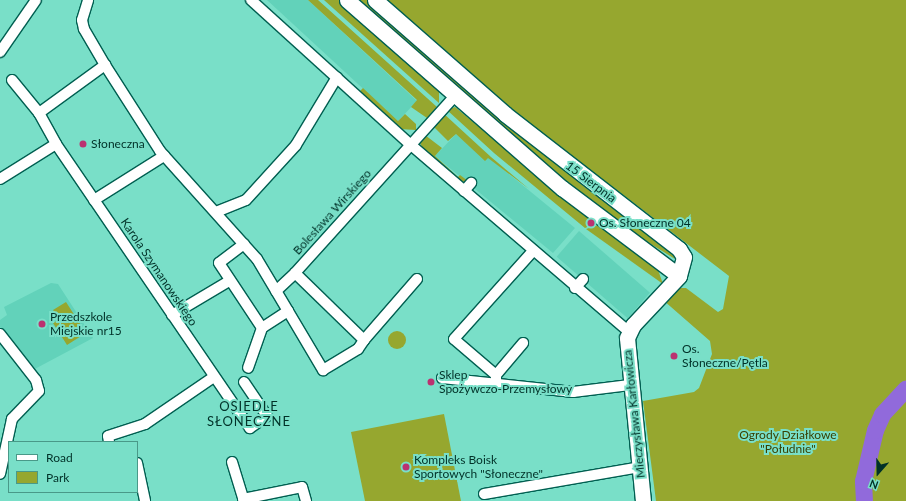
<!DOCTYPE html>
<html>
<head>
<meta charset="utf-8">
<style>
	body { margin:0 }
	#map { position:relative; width:906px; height:501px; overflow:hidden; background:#79dfc8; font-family:Lato,sans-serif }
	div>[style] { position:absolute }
	.built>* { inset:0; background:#62d2ba; transform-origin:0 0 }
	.green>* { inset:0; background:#96a72f }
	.round { border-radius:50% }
	.river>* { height:17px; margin:-8.5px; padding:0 8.5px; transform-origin:8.5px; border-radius:8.5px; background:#916adb }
	.roads { filter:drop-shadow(1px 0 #005f51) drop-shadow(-1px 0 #005f51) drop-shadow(0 1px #005f51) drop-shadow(0 -1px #005f51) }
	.street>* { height:10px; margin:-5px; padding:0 5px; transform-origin:5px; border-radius:5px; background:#fff }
	.secondary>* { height:15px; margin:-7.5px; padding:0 7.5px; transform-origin:7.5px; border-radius:7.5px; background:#fff }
	.dots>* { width:11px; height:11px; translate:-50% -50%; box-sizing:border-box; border:2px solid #79dfc8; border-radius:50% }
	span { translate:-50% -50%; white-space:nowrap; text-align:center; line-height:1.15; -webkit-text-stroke:4px #79dfc8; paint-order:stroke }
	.poi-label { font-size:12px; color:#013128 }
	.left { translate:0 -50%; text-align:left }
	.street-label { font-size:12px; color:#013128 }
	.park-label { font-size:12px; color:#384003 }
	.neighbourhood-label { font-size:13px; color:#013128; letter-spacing:1px }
	.legend { position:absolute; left:8px; top:441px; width:130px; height:52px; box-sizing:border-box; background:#79dfc8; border:1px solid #499988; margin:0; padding:5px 7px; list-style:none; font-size:12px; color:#013128 }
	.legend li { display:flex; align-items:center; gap:8px; height:20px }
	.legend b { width:20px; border:1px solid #499988 }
	.north { position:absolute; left:858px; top:453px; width:40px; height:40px; -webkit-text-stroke:3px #79dfc8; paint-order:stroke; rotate:200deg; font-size:11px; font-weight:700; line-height:16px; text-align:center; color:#013128 }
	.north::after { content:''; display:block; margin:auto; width:14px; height:18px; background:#013128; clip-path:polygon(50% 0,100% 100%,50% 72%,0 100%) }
</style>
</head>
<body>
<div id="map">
	<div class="built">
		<i style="clip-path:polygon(267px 0,308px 0,417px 101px,398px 121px)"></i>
		<i style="clip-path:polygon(456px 134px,485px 160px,488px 157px,575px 228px,553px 253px,435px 156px)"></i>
		<i style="left:579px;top:231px;width:94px;height:34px;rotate:41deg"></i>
		<i style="clip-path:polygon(51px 283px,58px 284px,93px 338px,31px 371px,0 327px,0 320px,7px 315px,4px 307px)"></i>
	</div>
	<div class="green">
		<i style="clip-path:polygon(308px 0,318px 0,437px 107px,427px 118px,411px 107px,417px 100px)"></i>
		<i style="clip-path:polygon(324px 0,340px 0,439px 90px,439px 103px)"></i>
		<i style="clip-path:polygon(355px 0,369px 0,669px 246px,675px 259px,638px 236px,540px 161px)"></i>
		<i style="clip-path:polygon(383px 0,906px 0,906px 388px,877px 422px,906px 391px,906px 501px,656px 501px,643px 401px,694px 392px,699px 388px,712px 354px,710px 341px,663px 300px,675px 288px,686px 288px,718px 312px,723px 309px,729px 276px,609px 184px,587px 173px,535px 133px)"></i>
		<i style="clip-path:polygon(363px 88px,398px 121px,405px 114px,416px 124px,416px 130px,399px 129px,358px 93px)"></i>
		<i style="clip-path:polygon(455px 107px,590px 219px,588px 221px,592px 225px,585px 228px,494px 153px,447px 110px)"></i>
		<i style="clip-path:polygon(443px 113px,491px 157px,529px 189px,488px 158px,485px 161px,456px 134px,448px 141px,434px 127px)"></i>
		<i style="clip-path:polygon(425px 135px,442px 148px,435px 156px,458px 177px,460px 175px,468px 181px,462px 182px,423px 149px,420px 143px)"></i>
		<i style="clip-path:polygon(598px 225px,657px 267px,663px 284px,586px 229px)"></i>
		<i style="clip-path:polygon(66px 302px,86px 333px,67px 345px,53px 323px,60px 319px,53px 310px)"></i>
		<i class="round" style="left:388px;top:331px;width:18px;height:18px"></i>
		<i style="clip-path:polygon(444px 414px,461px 501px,365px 501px,351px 432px)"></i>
	</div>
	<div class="river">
		<i style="left:864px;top:501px;width:20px;rotate:-93deg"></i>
		<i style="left:863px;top:481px;width:52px;rotate:-76.8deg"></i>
		<i style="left:875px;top:430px;width:17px;rotate:-66deg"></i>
		<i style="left:882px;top:414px;width:35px;rotate:-47deg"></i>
	</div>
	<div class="roads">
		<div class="street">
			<i style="left:251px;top:0;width:216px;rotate:42.2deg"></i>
			<i style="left:411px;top:145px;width:287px;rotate:40.6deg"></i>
			<i style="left:0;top:52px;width:63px;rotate:-55.3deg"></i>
			<i style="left:105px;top:65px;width:102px;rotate:57.4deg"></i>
			<i style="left:160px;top:151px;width:145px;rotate:48.1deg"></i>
			<i style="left:257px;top:259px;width:61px;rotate:59.2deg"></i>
			<i style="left:288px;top:311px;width:31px;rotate:147deg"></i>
			<i style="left:262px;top:328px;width:42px;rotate:109.3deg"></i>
			<i style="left:12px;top:80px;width:43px;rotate:50.7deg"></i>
			<i style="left:39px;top:113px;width:35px;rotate:61deg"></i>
			<i style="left:56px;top:144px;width:344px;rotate:55.7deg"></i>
			<i style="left:250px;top:428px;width:21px;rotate:-35deg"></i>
			<i style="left:267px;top:416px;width:41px;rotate:-124.1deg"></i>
			<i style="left:39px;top:113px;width:82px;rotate:-36deg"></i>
			<i style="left:105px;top:65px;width:42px;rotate:-120.3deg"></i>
			<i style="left:84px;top:29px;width:9px;rotate:-103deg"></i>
			<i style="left:82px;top:20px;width:21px;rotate:-73deg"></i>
			<i style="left:0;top:179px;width:66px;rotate:-32deg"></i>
			<i style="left:464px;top:191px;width:11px;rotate:-49deg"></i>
			<i style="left:94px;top:200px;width:83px;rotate:-32.2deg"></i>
			<i style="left:216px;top:212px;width:32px;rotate:-22deg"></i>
			<i style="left:246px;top:200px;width:74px;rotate:-47.7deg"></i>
			<i style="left:296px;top:145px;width:79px;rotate:-58.9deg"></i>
			<i style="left:244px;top:244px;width:31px;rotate:143deg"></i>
			<i style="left:219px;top:263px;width:78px;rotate:56.5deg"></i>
			<i style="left:417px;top:279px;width:81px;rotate:131deg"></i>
			<i style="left:364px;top:340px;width:96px;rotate:-135.8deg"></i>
			<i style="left:295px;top:273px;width:239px;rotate:-47.9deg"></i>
			<i style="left:575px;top:288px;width:12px;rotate:-48deg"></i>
			<i style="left:276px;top:291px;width:26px;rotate:-43deg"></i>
			<i style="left:288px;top:311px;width:69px;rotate:59.3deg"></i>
			<i style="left:323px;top:370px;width:41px;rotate:-31deg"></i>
			<i style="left:358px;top:349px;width:11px;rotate:-56deg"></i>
			<i style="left:172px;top:315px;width:66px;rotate:-30.8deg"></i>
			<i style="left:0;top:334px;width:58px;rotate:52deg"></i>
			<i style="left:36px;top:380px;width:11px;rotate:75deg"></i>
			<i style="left:39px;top:391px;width:39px;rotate:134deg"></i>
			<i style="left:12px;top:419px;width:56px;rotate:102.3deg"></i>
			<i style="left:496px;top:375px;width:42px;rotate:-49.8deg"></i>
			<i style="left:442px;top:378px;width:132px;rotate:6.1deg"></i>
			<i style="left:573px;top:392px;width:57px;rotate:-7deg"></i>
			<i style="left:496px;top:384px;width:9px;rotate:-90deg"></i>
			<i style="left:496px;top:375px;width:55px;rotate:-139.4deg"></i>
			<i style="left:454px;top:339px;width:118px;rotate:-48.1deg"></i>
			<i style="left:109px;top:442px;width:6px;rotate:-99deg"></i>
			<i style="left:108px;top:436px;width:39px;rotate:-18deg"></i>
			<i style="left:145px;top:424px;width:83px;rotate:-34.3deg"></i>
			<i style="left:232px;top:462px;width:41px;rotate:72.9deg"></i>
			<i style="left:137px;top:463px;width:39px;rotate:78deg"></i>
			<i style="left:484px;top:494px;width:158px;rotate:-9.8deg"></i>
			<i style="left:243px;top:499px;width:60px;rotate:-11.5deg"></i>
			<i style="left:302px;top:487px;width:15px;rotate:74deg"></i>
		</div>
		<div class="secondary">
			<i style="left:347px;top:0;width:286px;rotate:41.2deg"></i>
			<i style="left:562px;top:188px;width:146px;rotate:36.9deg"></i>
			<i style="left:375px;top:0;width:173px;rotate:41.2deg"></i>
			<i style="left:505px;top:114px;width:220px;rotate:37.8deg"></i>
			<i style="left:679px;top:249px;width:9px;rotate:58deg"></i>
			<i style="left:684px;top:257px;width:20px;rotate:105deg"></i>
			<i style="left:679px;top:276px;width:67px;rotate:133.2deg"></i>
			<i style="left:633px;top:325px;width:14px;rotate:115deg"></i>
			<i style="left:627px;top:338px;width:164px;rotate:84.4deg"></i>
		</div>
	</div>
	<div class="dots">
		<i style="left:83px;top:144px;background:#bb3270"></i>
		<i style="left:591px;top:223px;background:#bb3270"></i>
		<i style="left:42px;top:324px;background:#bb3270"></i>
		<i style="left:674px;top:356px;background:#bb3270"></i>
		<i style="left:431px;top:382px;background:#bb3270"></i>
		<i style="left:406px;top:467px;background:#bb3270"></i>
	</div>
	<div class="poi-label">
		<span class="left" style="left:91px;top:144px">Słoneczna</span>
		<span class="left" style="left:599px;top:223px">Os. Słoneczne 04</span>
		<span class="left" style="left:50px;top:324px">Przedszkole<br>Miejskie nr15</span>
		<span class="left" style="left:682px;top:356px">Os.<br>Słoneczne/Pętla</span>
		<span class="left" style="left:439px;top:382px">Sklep<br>Spożywczo-Przemysłowy</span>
		<span class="left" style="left:414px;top:467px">Kompleks Boisk<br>Sportowych "Słoneczne"</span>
	</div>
	<div class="street-label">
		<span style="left:591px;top:182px;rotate:37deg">15 Sierpnia</span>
		<span style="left:332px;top:212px;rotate:-48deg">Bolesława Wirskiego</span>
		<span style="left:159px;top:272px;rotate:56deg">Karola Szymanowskiego</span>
		<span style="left:634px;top:414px;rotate:-96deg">Mieczysława Karłowicza</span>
	</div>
	<div class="park-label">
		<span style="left:788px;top:442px">Ogrody Działkowe<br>"Południe"</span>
	</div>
	<div class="neighbourhood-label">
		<span style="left:249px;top:414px">OSIEDLE<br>SŁONECZNE</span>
	</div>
	<ul class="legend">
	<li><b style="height:5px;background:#fff"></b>Road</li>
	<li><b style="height:11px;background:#96a72f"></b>Park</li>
	</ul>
	<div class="north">N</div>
</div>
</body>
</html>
